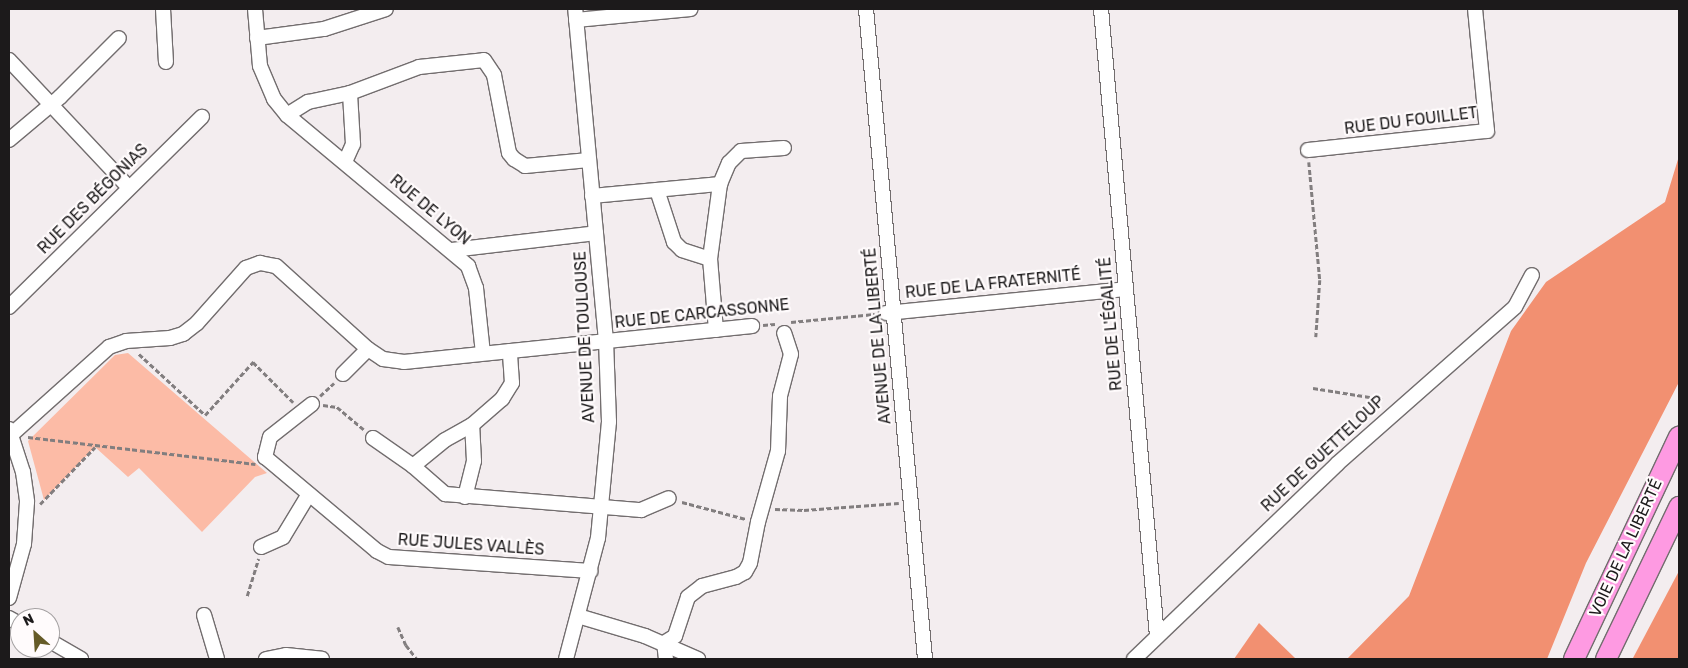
<!DOCTYPE html>
<html>
<head>
<meta charset="utf-8">
<style>
	body { margin:0 }
	#map { position:relative; width:1688px; height:668px; overflow:hidden; background:#f3edef; font-family:Rubik,sans-serif }
	div>[style] { position:absolute }
	.green>* { inset:0; background:#fcbba6 }
	.forest>* { inset:0; background:#f29071 }
	.path>* { height:2.5px; margin-top:-1.25px; transform-origin:0; background:repeating-linear-gradient(90deg,#827e7f 0 5px,transparent 0 7.5px) }
	.roads { filter:drop-shadow(1px 0 #726d6e) drop-shadow(-1px 0 #726d6e) drop-shadow(0 1px #726d6e) drop-shadow(0 -1px #726d6e) }
	.minor>* { height:14px; margin:-7px; padding:0 7px; transform-origin:7px; border-radius:7px; background:#fff }
	.highway>* { height:20px; margin:-10px; padding:0 10px; transform-origin:10px; border-radius:10px; background:#fe9ae2 }
	span { translate:-50% -50%; white-space:nowrap; text-align:center; line-height:1.15; -webkit-text-stroke:4.5px #fffbfc; paint-order:stroke }
	.street-label { font-size:16px; color:#1c1a1b }
	.frame { position:absolute; inset:0; border:10px solid #1c1a1b; pointer-events:none }
	.north { position:absolute; left:10px; top:608px; width:50px; height:50px; box-sizing:border-box; background:#fffbfc; border:1px solid #a4a1a2; border-radius:50%; rotate:334deg; font-size:14px; font-weight:700; line-height:20px; text-align:center; color:#1c1a1b }
	.north::after { content:''; display:block; margin:auto; width:18px; height:22px; background:#655b28; clip-path:polygon(50% 0,100% 100%,50% 72%,0 100%) }
</style>
</head>
<body>
<div id="map">
	<div class="green">
		<i style="clip-path:polygon(128px 353px,267px 473px,255px 477px,202px 532px,139px 468px,128px 477px,95px 447px,44px 500px,28px 441px,115px 355px)"></i>
	</div>
	<div class="forest">
		<i style="clip-path:polygon(1679px 156px,1679px 382px,1586px 563px,1547px 659px,1347px 659px,1409px 596px,1511px 331px,1546px 282px,1665px 202px)"></i>
		<i style="clip-path:polygon(1679px 571px,1679px 659px,1633px 659px,1633px 658px)"></i>
		<i style="clip-path:polygon(1259px 623px,1296px 659px,1234px 659px)"></i>
	</div>
	<div class="path">
		<i style="left:1309px;top:162px;width:119px;rotate:84.7deg"></i>
		<i style="left:1320px;top:280px;width:57px;rotate:94deg"></i>
		<i style="left:791px;top:322px;width:84px;rotate:-5.4deg"></i>
		<i style="left:763px;top:325px;width:12px;rotate:-5deg"></i>
		<i style="left:139px;top:354px;width:90px;rotate:42.7deg"></i>
		<i style="left:205px;top:415px;width:72px;rotate:-47.8deg"></i>
		<i style="left:253px;top:362px;width:57px;rotate:45deg"></i>
		<i style="left:1313px;top:388px;width:70px;rotate:9.1deg"></i>
		<i style="left:320px;top:396px;width:19px;rotate:-43deg"></i>
		<i style="left:323px;top:405px;width:14px;rotate:8deg"></i>
		<i style="left:337px;top:407px;width:35px;rotate:40deg"></i>
		<i style="left:28px;top:437px;width:229px;rotate:6.8deg"></i>
		<i style="left:682px;top:502px;width:66px;rotate:14.9deg"></i>
		<i style="left:40px;top:504px;width:79px;rotate:-46deg"></i>
		<i style="left:775px;top:509px;width:29px;rotate:2deg"></i>
		<i style="left:804px;top:510px;width:95px;rotate:-4.2deg"></i>
		<i style="left:247px;top:596px;width:39px;rotate:-73deg"></i>
		<i style="left:398px;top:627px;width:20px;rotate:66deg"></i>
		<i style="left:406px;top:645px;width:18px;rotate:52deg"></i>
	</div>
	<div class="roads">
		<div class="minor">
			<i style="left:163px;top:9px;width:53px;rotate:86.8deg"></i>
			<i style="left:255px;top:9px;width:57px;rotate:85deg"></i>
			<i style="left:260px;top:66px;width:36px;rotate:67deg"></i>
			<i style="left:274px;top:99px;width:21px;rotate:51deg"></i>
			<i style="left:287px;top:115px;width:236px;rotate:39.8deg"></i>
			<i style="left:468px;top:266px;width:23px;rotate:70deg"></i>
			<i style="left:476px;top:288px;width:65px;rotate:83.9deg"></i>
			<i style="left:866px;top:9px;width:653px;rotate:84.81deg"></i>
			<i style="left:1101px;top:9px;width:629px;rotate:84.9deg"></i>
			<i style="left:576px;top:20px;width:115px;rotate:-5.5deg"></i>
			<i style="left:257px;top:38px;width:68px;rotate:-7.7deg"></i>
			<i style="left:324px;top:29px;width:65px;rotate:-17.9deg"></i>
			<i style="left:9px;top:60px;width:175px;rotate:46.8deg"></i>
			<i style="left:287px;top:115px;width:25px;rotate:-32deg"></i>
			<i style="left:308px;top:102px;width:43px;rotate:-12.1deg"></i>
			<i style="left:350px;top:93px;width:74px;rotate:-20.6deg"></i>
			<i style="left:419px;top:67px;width:65px;rotate:-6.1deg"></i>
			<i style="left:484px;top:60px;width:18px;rotate:56deg"></i>
			<i style="left:494px;top:75px;width:79px;rotate:79.1deg"></i>
			<i style="left:509px;top:153px;width:8px;rotate:50deg"></i>
			<i style="left:514px;top:159px;width:13px;rotate:32deg"></i>
			<i style="left:525px;top:166px;width:64px;rotate:-5.4deg"></i>
			<i style="left:9px;top:140px;width:67px;rotate:-40.1deg"></i>
			<i style="left:60px;top:97px;width:83px;rotate:-45deg"></i>
			<i style="left:1308px;top:150px;width:180px;rotate:-6.1deg"></i>
			<i style="left:1487px;top:131px;width:123px;rotate:-95.6deg"></i>
			<i style="left:345px;top:162px;width:20px;rotate:-66deg"></i>
			<i style="left:353px;top:144px;width:51px;rotate:-93.4deg"></i>
			<i style="left:657px;top:190px;width:55px;rotate:71.9deg"></i>
			<i style="left:674px;top:242px;width:11px;rotate:45deg"></i>
			<i style="left:682px;top:250px;width:29px;rotate:18deg"></i>
			<i style="left:592px;top:196px;width:129px;rotate:-5.4deg"></i>
			<i style="left:452px;top:250px;width:145px;rotate:-6.7deg"></i>
			<i style="left:9px;top:307px;width:271px;rotate:-44.6deg"></i>
			<i style="left:886px;top:313px;width:241px;rotate:-5.7deg"></i>
			<i style="left:716px;top:330px;width:71px;rotate:-94.8deg"></i>
			<i style="left:710px;top:259px;width:76px;rotate:-82.4deg"></i>
			<i style="left:720px;top:184px;width:23px;rotate:-67deg"></i>
			<i style="left:729px;top:163px;width:17px;rotate:-45deg"></i>
			<i style="left:741px;top:151px;width:43px;rotate:-4deg"></i>
			<i style="left:343px;top:374px;width:35px;rotate:-45deg"></i>
			<i style="left:312px;top:404px;width:53px;rotate:141.8deg"></i>
			<i style="left:270px;top:437px;width:21px;rotate:104deg"></i>
			<i style="left:265px;top:457px;width:146px;rotate:40deg"></i>
			<i style="left:377px;top:551px;width:13px;rotate:27deg"></i>
			<i style="left:389px;top:557px;width:202px;rotate:4deg"></i>
			<i style="left:9px;top:429px;width:45px;rotate:72deg"></i>
			<i style="left:23px;top:472px;width:30px;rotate:82deg"></i>
			<i style="left:27px;top:502px;width:42px;rotate:94.1deg"></i>
			<i style="left:24px;top:544px;width:56px;rotate:105.5deg"></i>
			<i style="left:11px;top:435px;width:132px;rotate:-41.9deg"></i>
			<i style="left:109px;top:347px;width:18px;rotate:-19deg"></i>
			<i style="left:126px;top:341px;width:44px;rotate:-3.9deg"></i>
			<i style="left:170px;top:338px;width:14px;rotate:-17deg"></i>
			<i style="left:183px;top:334px;width:18px;rotate:-38deg"></i>
			<i style="left:197px;top:323px;width:74px;rotate:-48.3deg"></i>
			<i style="left:246px;top:268px;width:15px;rotate:-20deg"></i>
			<i style="left:260px;top:263px;width:16px;rotate:11deg"></i>
			<i style="left:276px;top:266px;width:124px;rotate:42.1deg"></i>
			<i style="left:368px;top:349px;width:18px;rotate:34deg"></i>
			<i style="left:383px;top:359px;width:21px;rotate:8deg"></i>
			<i style="left:404px;top:362px;width:350px;rotate:-5.9deg"></i>
			<i style="left:373px;top:438px;width:49px;rotate:35deg"></i>
			<i style="left:413px;top:466px;width:43px;rotate:41.2deg"></i>
			<i style="left:445px;top:494px;width:197px;rotate:4.7deg"></i>
			<i style="left:641px;top:510px;width:30px;rotate:-23deg"></i>
			<i style="left:413px;top:466px;width:41px;rotate:-39.1deg"></i>
			<i style="left:445px;top:440px;width:31px;rotate:-29deg"></i>
			<i style="left:472px;top:425px;width:40px;rotate:-41deg"></i>
			<i style="left:502px;top:399px;width:19px;rotate:-58deg"></i>
			<i style="left:512px;top:383px;width:32px;rotate:-94deg"></i>
			<i style="left:465px;top:497px;width:37px;rotate:-76deg"></i>
			<i style="left:474px;top:461px;width:36px;rotate:-93deg"></i>
			<i style="left:261px;top:547px;width:24px;rotate:-24deg"></i>
			<i style="left:283px;top:537px;width:50px;rotate:-58.8deg"></i>
			<i style="left:204px;top:615px;width:46px;rotate:73.5deg"></i>
			<i style="left:578px;top:616px;width:70px;rotate:16.6deg"></i>
			<i style="left:645px;top:636px;width:58px;rotate:23.5deg"></i>
			<i style="left:9px;top:618px;width:13px;rotate:29deg"></i>
			<i style="left:50px;top:641px;width:36px;rotate:30deg"></i>
			<i style="left:266px;top:659px;width:20px;rotate:-11deg"></i>
			<i style="left:286px;top:655px;width:36px;rotate:6deg"></i>
			<i style="left:566px;top:659px;width:125px;rotate:-75.2deg"></i>
			<i style="left:598px;top:538px;width:117px;rotate:-84.6deg"></i>
			<i style="left:609px;top:422px;width:81px;rotate:-92.1deg"></i>
			<i style="left:606px;top:341px;width:333px;rotate:-95.3deg"></i>
			<i style="left:666px;top:659px;width:16px;rotate:-97deg"></i>
			<i style="left:664px;top:643px;width:13px;rotate:-32deg"></i>
			<i style="left:675px;top:636px;width:41px;rotate:-71.6deg"></i>
			<i style="left:688px;top:597px;width:18px;rotate:-38deg"></i>
			<i style="left:702px;top:586px;width:35px;rotate:-15deg"></i>
			<i style="left:736px;top:577px;width:10px;rotate:-29deg"></i>
			<i style="left:745px;top:572px;width:10px;rotate:-61deg"></i>
			<i style="left:750px;top:563px;width:42px;rotate:-79deg"></i>
			<i style="left:758px;top:522px;width:74px;rotate:-74.3deg"></i>
			<i style="left:778px;top:451px;width:55px;rotate:-87.9deg"></i>
			<i style="left:780px;top:396px;width:43px;rotate:-75.3deg"></i>
			<i style="left:791px;top:354px;width:22px;rotate:-108deg"></i>
			<i style="left:1134px;top:659px;width:281px;rotate:-43.8deg"></i>
			<i style="left:1337px;top:464px;width:237px;rotate:-41.4deg"></i>
			<i style="left:1515px;top:307px;width:36px;rotate:-62deg"></i>
		</div>
		<div class="highway">
			<i style="left:1574px;top:659px;width:246px;rotate:-64.7deg"></i>
			<i style="left:1606px;top:659px;width:169px;rotate:-64.3deg"></i>
		</div>
	</div>
	<div class="street-label">
		<span style="left:1411px;top:121px;rotate:-7deg">RUE DU FOUILLET</span>
		<span style="left:93px;top:199px;rotate:-45deg">RUE DES BÉGONIAS</span>
		<span style="left:430px;top:210px;rotate:40deg">RUE DE LYON</span>
		<span style="left:993px;top:284px;rotate:-6deg">RUE DE LA FRATERNITÉ</span>
		<span style="left:702px;top:314px;rotate:-6deg">RUE DE CARCASSONNE</span>
		<span style="left:1111px;top:324px;rotate:-95deg">RUE DE L'ÉGALITÉ</span>
		<span style="left:878px;top:336px;rotate:-95deg">AVENUE DE LA LIBERTÉ</span>
		<span style="left:585px;top:337px;rotate:-93deg">AVENUE DE TOULOUSE</span>
		<span style="left:1323px;top:454px;rotate:-43deg">RUE DE GUETTELOUP</span>
		<span style="left:471px;top:545px;rotate:4deg">RUE JULES VALLÈS</span>
		<span style="left:1626px;top:548px;rotate:-65deg">VOIE DE LA LIBERTÉ</span>
	</div>
	<div class="frame"></div>
	<div class="north">N</div>
</div>
</body>
</html>
